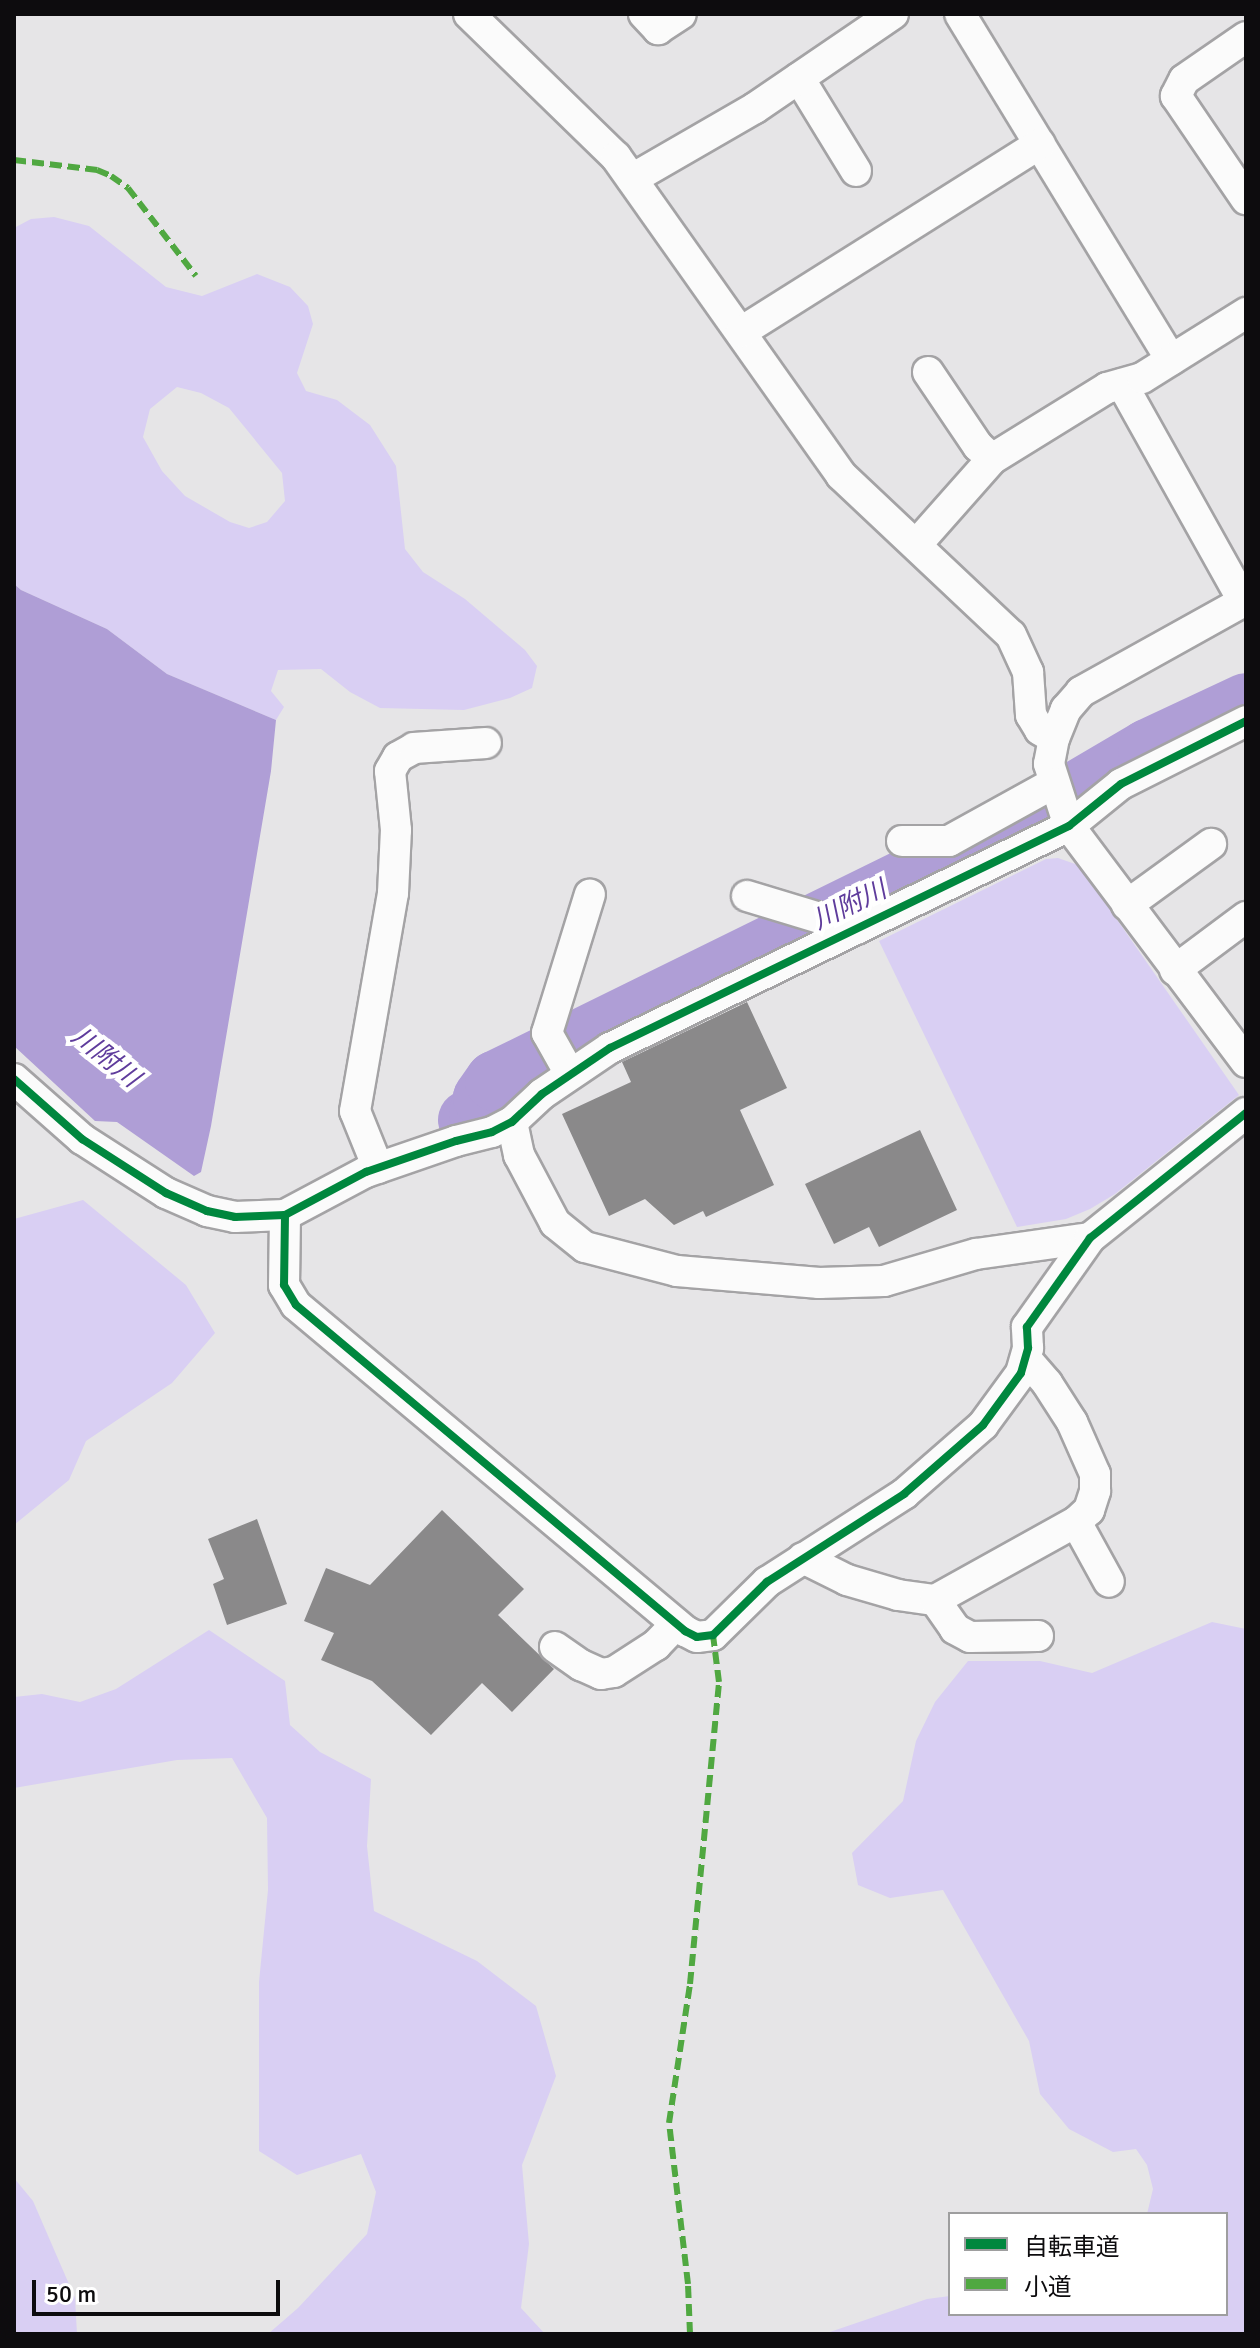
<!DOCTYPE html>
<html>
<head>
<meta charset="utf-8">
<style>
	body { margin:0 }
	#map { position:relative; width:1260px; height:2348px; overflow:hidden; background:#e6e5e7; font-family:Signika,"Noto Sans JP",sans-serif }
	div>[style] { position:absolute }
	.green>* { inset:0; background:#d9cff3 }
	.water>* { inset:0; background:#af9ed6 }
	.river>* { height:60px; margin:-30px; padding:0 30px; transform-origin:30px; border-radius:30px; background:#af9ed6 }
	.building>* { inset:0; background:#8a898a }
	.roads { filter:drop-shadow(2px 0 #a4a3a5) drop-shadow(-2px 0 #a4a3a5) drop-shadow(0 2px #a4a3a5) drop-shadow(0 -2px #a4a3a5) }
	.street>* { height:30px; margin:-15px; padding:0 15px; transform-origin:15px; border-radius:15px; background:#fbfbfb }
	.quiet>* { height:6px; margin-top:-3px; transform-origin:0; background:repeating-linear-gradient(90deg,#50a841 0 12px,transparent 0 18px) }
	.cycleway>* { height:8px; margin:-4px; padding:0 4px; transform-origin:4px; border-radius:4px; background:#00873e }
	span { translate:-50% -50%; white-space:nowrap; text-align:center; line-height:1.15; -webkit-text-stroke:8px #fff; paint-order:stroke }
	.water-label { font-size:26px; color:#5f3c9c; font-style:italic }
	.frame { position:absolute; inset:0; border:16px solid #0d0c0e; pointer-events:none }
	.legend { position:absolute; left:948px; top:2212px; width:280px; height:104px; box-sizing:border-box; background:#fff; border:2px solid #9e9e9f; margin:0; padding:10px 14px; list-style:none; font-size:24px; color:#0d0c0e }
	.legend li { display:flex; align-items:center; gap:16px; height:40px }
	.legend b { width:40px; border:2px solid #9e9e9f }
	.scale { position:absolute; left:32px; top:2280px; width:248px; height:36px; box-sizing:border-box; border:4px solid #0d0c0e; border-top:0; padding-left:10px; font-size:24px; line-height:28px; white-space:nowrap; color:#0d0c0e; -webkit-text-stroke:6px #fff; paint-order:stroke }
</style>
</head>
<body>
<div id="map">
	<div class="green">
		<i style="clip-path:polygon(evenodd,54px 217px,89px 226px,166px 287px,202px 296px,257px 274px,290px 287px,308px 306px,313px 324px,297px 373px,306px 391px,337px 400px,370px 425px,396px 466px,405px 549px,423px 572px,465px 599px,525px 650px,537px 666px,532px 688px,510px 698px,464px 710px,380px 708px,350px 692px,321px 669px,278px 670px,271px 691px,284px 707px,276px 720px,167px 674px,107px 629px,21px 590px,14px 584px,14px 228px,31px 219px,54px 217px,177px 387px,201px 393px,229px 408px,282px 473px,285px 501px,267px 522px,249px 528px,230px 522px,185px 496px,162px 471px,143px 437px,150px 409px,177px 387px)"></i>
		<i style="clip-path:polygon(1058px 858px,1078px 865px,1086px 875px,1239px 1095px,1115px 1194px,1090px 1209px,1066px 1219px,1017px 1227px,879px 941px,1046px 859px)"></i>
		<i style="clip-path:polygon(83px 1200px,186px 1285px,215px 1333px,172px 1383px,86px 1441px,69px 1480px,14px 1525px,14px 1219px)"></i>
		<i style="clip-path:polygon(1212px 1622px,1246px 1629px,1246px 2334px,824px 2334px,927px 2299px,950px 2296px,950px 2314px,1226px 2314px,1226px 2214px,1147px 2214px,1153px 2189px,1147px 2165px,1136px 2149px,1113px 2152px,1069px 2129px,1040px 2094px,1029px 2041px,943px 1890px,890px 1898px,858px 1885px,852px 1853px,903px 1801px,916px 1741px,935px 1702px,968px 1661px,1040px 1661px,1092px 1673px)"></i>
		<i style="clip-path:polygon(209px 1630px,285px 1681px,290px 1725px,320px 1752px,371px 1779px,367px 1846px,374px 1911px,477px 1961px,536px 2006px,556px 2076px,522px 2165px,529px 2244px,521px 2308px,545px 2334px,268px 2334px,298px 2308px,367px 2234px,376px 2192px,361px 2154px,297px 2175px,259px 2151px,259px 1982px,268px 1890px,267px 1818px,232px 1758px,177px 1760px,14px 1788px,14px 1697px,42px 1694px,80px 1702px,116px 1689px)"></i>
		<i style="clip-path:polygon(14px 2178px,33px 2201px,75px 2298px,77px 2334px,14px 2334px)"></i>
	</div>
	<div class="water">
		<i style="clip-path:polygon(14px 584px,21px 590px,107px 629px,167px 674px,276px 720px,271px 771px,211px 1126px,201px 1172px,194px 1176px,117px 1122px,95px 1121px,14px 1046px)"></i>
	</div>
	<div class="river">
		<i style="left:468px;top:1120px;width:13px;rotate:-29deg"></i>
		<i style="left:479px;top:1114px;width:16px;rotate:-76deg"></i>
		<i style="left:483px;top:1098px;width:21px;rotate:-55deg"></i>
		<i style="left:495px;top:1081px;width:601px;rotate:-26.18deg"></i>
		<i style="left:1034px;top:816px;width:132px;rotate:-30.4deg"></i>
		<i style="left:1148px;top:749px;width:108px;rotate:-25.1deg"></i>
	</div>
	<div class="building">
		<i style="clip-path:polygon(747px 1002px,787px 1088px,740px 1110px,774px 1185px,706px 1217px,703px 1211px,674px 1225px,645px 1199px,609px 1216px,562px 1114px,631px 1082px,622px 1062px)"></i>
		<i style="clip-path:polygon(920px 1130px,957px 1210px,879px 1247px,869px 1227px,834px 1244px,805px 1184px)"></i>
		<i style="clip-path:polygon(442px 1510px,524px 1589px,498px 1615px,554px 1669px,512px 1712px,482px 1683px,431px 1735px,372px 1681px,321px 1660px,334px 1633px,304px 1621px,326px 1568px,370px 1585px)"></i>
		<i style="clip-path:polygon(257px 1519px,287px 1604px,227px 1625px,213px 1584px,224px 1579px,208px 1539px)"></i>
	</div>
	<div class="roads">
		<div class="street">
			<i style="left:469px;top:14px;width:205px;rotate:44.2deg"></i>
			<i style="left:616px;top:157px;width:390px;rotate:54.7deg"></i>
			<i style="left:841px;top:475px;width:233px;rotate:43.3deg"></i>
			<i style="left:1011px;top:635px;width:41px;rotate:65.3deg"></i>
			<i style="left:1028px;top:672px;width:43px;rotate:86deg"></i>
			<i style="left:1031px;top:715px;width:17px;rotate:59deg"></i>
			<i style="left:1040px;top:730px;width:16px;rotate:30deg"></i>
			<i style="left:644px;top:14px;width:21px;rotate:47deg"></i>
			<i style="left:658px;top:29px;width:27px;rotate:-33deg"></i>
			<i style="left:960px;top:14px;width:405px;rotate:58.6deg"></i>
			<i style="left:1246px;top:37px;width:75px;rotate:145.3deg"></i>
			<i style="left:1184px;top:80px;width:18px;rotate:117deg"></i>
			<i style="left:1176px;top:96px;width:125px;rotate:55.8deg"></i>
			<i style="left:799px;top:78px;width:109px;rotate:58.5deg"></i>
			<i style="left:632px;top:179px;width:142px;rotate:-30deg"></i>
			<i style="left:755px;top:108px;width:167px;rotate:-34.3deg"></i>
			<i style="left:741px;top:332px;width:353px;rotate:-32.2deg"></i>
			<i style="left:928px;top:372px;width:89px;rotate:56deg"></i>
			<i style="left:978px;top:446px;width:19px;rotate:43deg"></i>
			<i style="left:1122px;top:384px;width:250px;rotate:60.8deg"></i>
			<i style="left:916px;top:545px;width:115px;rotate:-48.5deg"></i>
			<i style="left:992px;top:459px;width:135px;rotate:-31.7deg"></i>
			<i style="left:1107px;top:388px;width:36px;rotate:-16deg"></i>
			<i style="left:1142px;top:378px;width:123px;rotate:-32deg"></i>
			<i style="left:1246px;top:600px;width:189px;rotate:150.9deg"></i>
			<i style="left:1081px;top:692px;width:23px;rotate:131deg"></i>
			<i style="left:1066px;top:709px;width:31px;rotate:112deg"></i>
			<i style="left:1054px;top:738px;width:26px;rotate:101deg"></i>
			<i style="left:1049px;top:764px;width:65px;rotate:72.1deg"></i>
			<i style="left:1069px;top:826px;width:295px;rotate:53.1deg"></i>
			<i style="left:902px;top:841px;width:47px"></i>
			<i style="left:949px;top:841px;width:120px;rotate:-28.9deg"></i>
			<i style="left:747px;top:896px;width:114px;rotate:16.8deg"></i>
			<i style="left:1127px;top:905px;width:104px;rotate:-36deg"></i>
			<i style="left:1175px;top:970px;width:89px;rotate:-36.7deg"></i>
			<i style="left:570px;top:1074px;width:47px;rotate:-119.3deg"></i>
			<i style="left:547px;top:1033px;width:145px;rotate:-72.8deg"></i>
			<i style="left:14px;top:1079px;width:91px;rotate:41.4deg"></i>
			<i style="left:82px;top:1139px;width:100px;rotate:32.7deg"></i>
			<i style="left:166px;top:1193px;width:45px;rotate:23.7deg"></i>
			<i style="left:207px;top:1211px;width:29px;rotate:12deg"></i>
			<i style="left:235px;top:1217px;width:50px;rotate:-2.3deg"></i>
			<i style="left:285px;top:1215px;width:92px;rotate:-28deg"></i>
			<i style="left:366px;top:1172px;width:95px;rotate:-19deg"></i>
			<i style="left:456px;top:1141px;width:37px;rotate:-14deg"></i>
			<i style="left:492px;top:1132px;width:22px;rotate:-27deg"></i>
			<i style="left:512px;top:1122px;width:41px;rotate:-43deg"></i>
			<i style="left:542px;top:1094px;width:82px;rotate:-34.1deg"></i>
			<i style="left:610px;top:1048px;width:510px;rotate:-25.81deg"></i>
			<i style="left:1069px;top:826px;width:67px;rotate:-38.9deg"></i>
			<i style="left:1121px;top:784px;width:140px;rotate:-26.7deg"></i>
			<i style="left:512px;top:1122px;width:34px;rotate:78deg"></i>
			<i style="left:519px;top:1155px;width:77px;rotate:62.1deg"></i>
			<i style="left:555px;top:1223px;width:38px;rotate:39deg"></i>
			<i style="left:585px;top:1247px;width:95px;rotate:14.6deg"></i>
			<i style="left:677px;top:1271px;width:143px;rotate:4.8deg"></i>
			<i style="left:819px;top:1283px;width:65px;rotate:-1.8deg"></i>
			<i style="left:884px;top:1281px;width:96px;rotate:-16.4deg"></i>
			<i style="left:976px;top:1254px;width:115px;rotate:-8deg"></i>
			<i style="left:378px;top:1168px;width:61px;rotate:-112deg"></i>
			<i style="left:355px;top:1111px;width:221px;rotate:-80.1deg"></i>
			<i style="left:393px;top:893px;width:63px;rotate:-87.3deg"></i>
			<i style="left:396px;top:830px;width:59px;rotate:-95.8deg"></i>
			<i style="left:390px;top:771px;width:16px;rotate:-60deg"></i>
			<i style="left:398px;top:757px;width:18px;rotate:-29deg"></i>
			<i style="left:414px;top:748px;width:72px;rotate:-4deg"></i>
			<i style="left:285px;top:1215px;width:70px;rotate:90.8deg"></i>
			<i style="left:284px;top:1285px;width:23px;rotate:59deg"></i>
			<i style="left:296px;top:1305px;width:508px;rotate:39.96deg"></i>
			<i style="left:685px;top:1631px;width:13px;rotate:27deg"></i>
			<i style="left:697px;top:1637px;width:16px;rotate:-7deg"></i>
			<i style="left:713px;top:1635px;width:76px;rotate:-44.5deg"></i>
			<i style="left:767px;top:1582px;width:163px;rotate:-32.7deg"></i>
			<i style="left:904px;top:1494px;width:105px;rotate:-41.1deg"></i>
			<i style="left:983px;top:1425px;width:64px;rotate:-53.8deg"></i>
			<i style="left:1021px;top:1373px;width:26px;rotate:-74deg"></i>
			<i style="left:1028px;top:1348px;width:21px;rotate:-93deg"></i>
			<i style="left:1027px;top:1327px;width:109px;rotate:-54.7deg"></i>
			<i style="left:1090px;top:1238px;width:200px;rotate:-38.7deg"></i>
			<i style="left:1076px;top:1522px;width:68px;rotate:61.2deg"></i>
			<i style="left:803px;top:1558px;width:49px;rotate:26.6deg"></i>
			<i style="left:847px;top:1580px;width:53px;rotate:16.4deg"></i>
			<i style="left:898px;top:1595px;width:37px;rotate:8deg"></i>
			<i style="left:935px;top:1600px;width:161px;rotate:-29deg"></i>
			<i style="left:1076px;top:1522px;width:18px;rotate:-43deg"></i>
			<i style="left:1089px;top:1510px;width:20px;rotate:-72deg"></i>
			<i style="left:1095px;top:1491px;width:17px;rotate:-90deg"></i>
			<i style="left:1095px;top:1474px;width:57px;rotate:-113.9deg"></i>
			<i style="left:1072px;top:1422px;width:46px;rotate:-122.7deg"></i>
			<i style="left:1047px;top:1383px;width:32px;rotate:-131deg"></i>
			<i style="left:935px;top:1600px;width:35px;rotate:55deg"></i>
			<i style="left:955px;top:1629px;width:17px;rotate:28deg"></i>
			<i style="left:970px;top:1637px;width:68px;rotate:-0.8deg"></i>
			<i style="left:555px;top:1647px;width:32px;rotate:35deg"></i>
			<i style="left:581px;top:1665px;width:22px;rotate:24deg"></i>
			<i style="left:601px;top:1674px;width:13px;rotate:-9deg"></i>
			<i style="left:614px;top:1672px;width:50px;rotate:-32.7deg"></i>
			<i style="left:656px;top:1645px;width:29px;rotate:-46deg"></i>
		</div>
	</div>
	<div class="quiet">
		<i style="left:14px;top:160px;width:84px;rotate:6.9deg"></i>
		<i style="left:97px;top:170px;width:15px;rotate:23deg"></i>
		<i style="left:111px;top:176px;width:21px;rotate:35deg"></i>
		<i style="left:128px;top:188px;width:111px;rotate:52.3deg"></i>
		<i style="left:690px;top:2334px;width:50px;rotate:-92.3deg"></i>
		<i style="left:688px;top:2284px;width:162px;rotate:-96.7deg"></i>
		<i style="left:669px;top:2123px;width:141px;rotate:-81.4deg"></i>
		<i style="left:690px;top:1984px;width:303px;rotate:-84.5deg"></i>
		<i style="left:719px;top:1682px;width:47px;rotate:-97.3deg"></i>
	</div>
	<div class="cycleway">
		<i style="left:14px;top:1079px;width:91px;rotate:41.4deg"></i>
		<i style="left:82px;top:1139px;width:100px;rotate:32.7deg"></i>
		<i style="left:166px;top:1193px;width:45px;rotate:23.7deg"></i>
		<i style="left:207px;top:1211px;width:29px;rotate:12deg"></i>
		<i style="left:235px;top:1217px;width:50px;rotate:-2.3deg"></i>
		<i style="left:285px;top:1215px;width:92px;rotate:-28deg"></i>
		<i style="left:366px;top:1172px;width:95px;rotate:-19deg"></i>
		<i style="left:456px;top:1141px;width:37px;rotate:-14deg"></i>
		<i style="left:492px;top:1132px;width:22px;rotate:-27deg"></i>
		<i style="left:512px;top:1122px;width:41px;rotate:-43deg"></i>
		<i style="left:542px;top:1094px;width:82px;rotate:-34.1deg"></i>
		<i style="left:610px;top:1048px;width:510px;rotate:-25.81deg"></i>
		<i style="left:1069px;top:826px;width:67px;rotate:-38.9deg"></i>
		<i style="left:1121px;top:784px;width:140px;rotate:-26.7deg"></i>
		<i style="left:285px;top:1215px;width:70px;rotate:90.8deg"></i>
		<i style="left:284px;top:1285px;width:23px;rotate:59deg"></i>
		<i style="left:296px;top:1305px;width:508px;rotate:39.96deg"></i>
		<i style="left:685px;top:1631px;width:13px;rotate:27deg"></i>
		<i style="left:697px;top:1637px;width:16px;rotate:-7deg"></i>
		<i style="left:713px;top:1635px;width:76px;rotate:-44.5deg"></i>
		<i style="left:767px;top:1582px;width:163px;rotate:-32.7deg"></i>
		<i style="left:904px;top:1494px;width:105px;rotate:-41.1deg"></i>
		<i style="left:983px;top:1425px;width:64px;rotate:-53.8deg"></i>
		<i style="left:1021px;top:1373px;width:26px;rotate:-74deg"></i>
		<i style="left:1028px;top:1348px;width:21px;rotate:-93deg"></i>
		<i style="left:1027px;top:1327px;width:109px;rotate:-54.7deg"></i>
		<i style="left:1090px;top:1238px;width:200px;rotate:-38.7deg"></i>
	</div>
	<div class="water-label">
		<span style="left:850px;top:906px;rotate:-26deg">川附川</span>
		<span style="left:105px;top:1058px;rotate:39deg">川附川</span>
	</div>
	<div class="frame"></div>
	<ul class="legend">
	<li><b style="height:10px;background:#00873e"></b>自転車道</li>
	<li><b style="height:10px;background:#50a841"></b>小道</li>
	</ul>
	<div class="scale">50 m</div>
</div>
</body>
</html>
